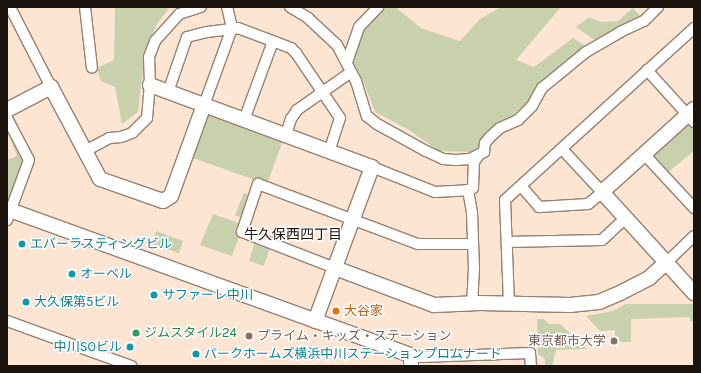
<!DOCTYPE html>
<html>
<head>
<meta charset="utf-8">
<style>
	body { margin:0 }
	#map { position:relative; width:701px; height:373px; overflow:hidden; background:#fde5d3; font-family:Karla,"Noto Sans JP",sans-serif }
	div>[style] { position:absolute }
	.green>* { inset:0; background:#c9d0ad; transform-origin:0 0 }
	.roads { filter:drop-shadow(1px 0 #978170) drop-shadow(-1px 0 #978170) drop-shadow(0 1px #978170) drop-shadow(0 -1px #978170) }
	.street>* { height:10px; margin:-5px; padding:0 5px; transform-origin:5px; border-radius:5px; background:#fff }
	.secondary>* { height:14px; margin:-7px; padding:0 7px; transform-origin:7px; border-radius:7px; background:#fff }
	.dots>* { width:11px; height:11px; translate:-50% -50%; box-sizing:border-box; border:2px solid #fff; border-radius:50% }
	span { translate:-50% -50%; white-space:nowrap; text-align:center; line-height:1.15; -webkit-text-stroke:3px #fff; paint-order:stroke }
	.culture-label { font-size:13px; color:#0d838f }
	.left { translate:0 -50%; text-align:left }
	.right { translate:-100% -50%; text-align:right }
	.food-label { font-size:13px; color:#c56008 }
	.leisure-label { font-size:13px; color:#27864d }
	.education-label { font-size:13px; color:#785e54 }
	.neighbourhood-label { font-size:14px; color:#1b130d }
	.frame { position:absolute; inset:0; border:8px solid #1b130d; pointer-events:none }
</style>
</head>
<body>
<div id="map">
	<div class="green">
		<i style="clip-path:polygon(115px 7px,170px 7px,157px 24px,145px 50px,138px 112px,122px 124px,115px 87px,101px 81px,97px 68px,114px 60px)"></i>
		<i style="clip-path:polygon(387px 7px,395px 7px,421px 28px,460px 41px,480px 19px,501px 7px,561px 7px,516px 60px,534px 67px,573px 38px,587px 47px,473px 152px,439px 151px,409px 130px,375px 112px,362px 78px,349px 59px,363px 25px)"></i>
		<i style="clip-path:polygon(633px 8px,642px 18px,597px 42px,576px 27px,589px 17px,601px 22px,618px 21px)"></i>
		<i style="clip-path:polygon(212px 115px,283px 141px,267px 184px,190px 157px,205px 117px)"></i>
		<i style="clip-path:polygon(685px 123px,690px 123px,694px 128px,694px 151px,667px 173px,652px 156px,652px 152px)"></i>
		<i style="clip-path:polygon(7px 128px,9px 128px,25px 163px,10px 198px,7px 198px,7px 160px,17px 156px,9px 135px,7px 135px)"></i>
		<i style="clip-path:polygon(244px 193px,250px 195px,242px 218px,235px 215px)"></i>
		<i style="clip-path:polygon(213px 214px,239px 223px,237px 231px,238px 231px,239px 237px,232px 256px,200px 245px)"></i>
		<i style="left:156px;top:231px;width:29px;height:13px;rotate:20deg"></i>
		<i style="left:255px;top:242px;width:16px;height:20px;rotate:18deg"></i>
		<i style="clip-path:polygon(626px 304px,693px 304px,694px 321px,690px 321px,690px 317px,631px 319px,631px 342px,615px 342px,615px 330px,600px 331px,586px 316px,613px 311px)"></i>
		<i style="clip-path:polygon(537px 319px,544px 319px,549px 324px,560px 324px,587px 349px,556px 350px,552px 366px,545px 366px,545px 359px,538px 354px)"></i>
	</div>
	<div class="roads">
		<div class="street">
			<i style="left:10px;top:7px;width:90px;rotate:62.9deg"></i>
			<i style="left:85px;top:7px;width:61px;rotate:83.5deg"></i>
			<i style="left:290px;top:7px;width:21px;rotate:31deg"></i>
			<i style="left:308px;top:18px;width:40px;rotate:43deg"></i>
			<i style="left:337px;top:45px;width:41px;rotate:62.2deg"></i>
			<i style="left:356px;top:81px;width:37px;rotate:73deg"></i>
			<i style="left:367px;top:116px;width:13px;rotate:39deg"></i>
			<i style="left:377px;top:124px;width:56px;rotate:28.9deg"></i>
			<i style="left:426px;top:151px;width:19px;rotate:25deg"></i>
			<i style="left:443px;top:159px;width:13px;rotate:4deg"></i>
			<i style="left:456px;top:160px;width:14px;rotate:-4deg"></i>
			<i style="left:470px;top:159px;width:16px;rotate:-27deg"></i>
			<i style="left:484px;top:152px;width:9px;rotate:-84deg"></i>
			<i style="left:485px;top:143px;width:8px;rotate:-50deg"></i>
			<i style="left:490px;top:137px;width:13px;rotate:-42deg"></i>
			<i style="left:500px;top:128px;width:20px;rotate:-24deg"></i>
			<i style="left:518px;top:120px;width:20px;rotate:-45deg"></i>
			<i style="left:532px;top:106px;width:21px;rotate:-61deg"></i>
			<i style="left:542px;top:88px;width:57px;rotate:-39.3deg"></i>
			<i style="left:586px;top:52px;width:39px;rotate:-30deg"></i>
			<i style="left:620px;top:32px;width:26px;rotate:-25deg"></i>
			<i style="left:644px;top:21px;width:20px;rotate:-45deg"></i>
			<i style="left:347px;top:62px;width:37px;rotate:-71deg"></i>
			<i style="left:359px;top:27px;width:28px;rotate:-46deg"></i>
			<i style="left:647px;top:70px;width:70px;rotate:47.9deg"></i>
			<i style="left:168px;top:92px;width:58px;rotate:-70.9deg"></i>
			<i style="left:187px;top:37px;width:21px;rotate:-14deg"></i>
			<i style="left:207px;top:32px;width:31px;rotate:-7deg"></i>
			<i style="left:238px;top:28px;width:57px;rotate:20.7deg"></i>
			<i style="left:291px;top:48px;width:7px;rotate:45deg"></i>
			<i style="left:296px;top:53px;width:78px;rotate:55.9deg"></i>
			<i style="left:340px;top:118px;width:35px;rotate:108deg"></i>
			<i style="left:204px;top:105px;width:82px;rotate:-70deg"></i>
			<i style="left:232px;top:28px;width:22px;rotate:-103deg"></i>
			<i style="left:7px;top:118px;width:47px;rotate:62.4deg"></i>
			<i style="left:29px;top:160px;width:64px;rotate:110.1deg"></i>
			<i style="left:244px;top:120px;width:84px;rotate:-69.8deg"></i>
			<i style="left:286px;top:135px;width:17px;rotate:-73deg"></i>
			<i style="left:291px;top:119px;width:11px;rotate:-56deg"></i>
			<i style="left:297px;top:110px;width:66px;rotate:-35.1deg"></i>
			<i style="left:85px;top:151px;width:27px;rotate:-28deg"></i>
			<i style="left:109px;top:138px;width:12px;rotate:-5deg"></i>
			<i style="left:121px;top:137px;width:12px;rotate:-20deg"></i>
			<i style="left:132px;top:133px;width:21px;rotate:-45deg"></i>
			<i style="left:147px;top:118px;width:33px;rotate:-85deg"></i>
			<i style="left:150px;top:85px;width:28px;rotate:-92deg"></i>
			<i style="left:149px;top:57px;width:17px;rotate:-69deg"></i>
			<i style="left:155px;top:41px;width:36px;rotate:-48deg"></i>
			<i style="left:179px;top:14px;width:23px;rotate:-18deg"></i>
			<i style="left:644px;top:154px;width:74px;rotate:47.2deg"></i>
			<i style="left:372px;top:167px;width:68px;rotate:21.6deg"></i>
			<i style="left:435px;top:192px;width:33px;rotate:-3deg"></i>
			<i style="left:468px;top:190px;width:22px;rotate:80deg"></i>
			<i style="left:472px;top:212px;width:56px;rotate:88deg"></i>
			<i style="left:474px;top:268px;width:35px;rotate:93deg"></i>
			<i style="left:521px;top:186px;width:28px;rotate:49deg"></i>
			<i style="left:539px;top:207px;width:49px;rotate:-3.5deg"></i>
			<i style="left:588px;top:204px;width:13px;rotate:-39deg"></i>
			<i style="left:598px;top:196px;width:6px;rotate:-45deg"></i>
			<i style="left:602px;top:192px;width:59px;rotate:-132.9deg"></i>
			<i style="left:468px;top:190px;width:5px;rotate:-22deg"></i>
			<i style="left:473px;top:188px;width:26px;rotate:-88deg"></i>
			<i style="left:474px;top:162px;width:7px;rotate:-56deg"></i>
			<i style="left:507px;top:242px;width:95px;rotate:-1.2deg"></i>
			<i style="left:602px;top:240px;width:33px;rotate:-43deg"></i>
			<i style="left:667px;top:262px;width:37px;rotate:-44deg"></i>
			<i style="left:335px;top:268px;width:100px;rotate:-158.8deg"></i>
			<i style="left:242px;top:232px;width:51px;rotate:-71.6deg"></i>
			<i style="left:258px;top:184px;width:171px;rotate:20.6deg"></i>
			<i style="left:418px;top:244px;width:55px"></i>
			<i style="left:509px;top:304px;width:104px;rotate:-92.2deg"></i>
			<i style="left:505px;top:200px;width:256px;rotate:-42.3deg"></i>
			<i style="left:7px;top:321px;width:132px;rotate:19.9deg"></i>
			<i style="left:411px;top:355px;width:10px;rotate:11deg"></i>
			<i style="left:421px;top:357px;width:109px;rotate:-2.1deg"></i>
			<i style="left:530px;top:353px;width:13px;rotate:86deg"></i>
		</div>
		<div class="secondary">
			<i style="left:150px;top:85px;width:237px;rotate:20.3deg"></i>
			<i style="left:372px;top:167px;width:164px;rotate:110.3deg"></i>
			<i style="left:694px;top:109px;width:124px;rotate:137.9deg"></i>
			<i style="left:602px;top:192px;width:137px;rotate:47.7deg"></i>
			<i style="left:7px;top:110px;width:50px;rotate:-27.6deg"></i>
			<i style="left:51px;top:87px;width:104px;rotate:62deg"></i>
			<i style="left:100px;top:179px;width:67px;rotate:19.2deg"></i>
			<i style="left:163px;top:201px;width:9px;rotate:-32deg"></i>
			<i style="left:171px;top:196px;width:97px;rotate:-70.1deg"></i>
			<i style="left:7px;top:209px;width:430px;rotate:19.9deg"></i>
			<i style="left:411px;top:355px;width:11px;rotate:90deg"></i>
			<i style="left:335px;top:268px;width:106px;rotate:20.5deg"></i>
			<i style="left:434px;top:305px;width:46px;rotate:-2.5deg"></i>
			<i style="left:480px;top:303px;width:90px;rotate:1.3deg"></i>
			<i style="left:570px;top:305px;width:29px;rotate:-6deg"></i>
			<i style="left:599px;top:302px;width:23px;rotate:-23deg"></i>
			<i style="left:620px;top:293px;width:33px;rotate:-27deg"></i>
			<i style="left:649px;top:278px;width:24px;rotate:-42deg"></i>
		</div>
	</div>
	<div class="dots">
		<i style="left:22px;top:244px;background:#0f9aa8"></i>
		<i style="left:72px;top:274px;background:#0f9aa8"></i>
		<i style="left:154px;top:295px;background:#0f9aa8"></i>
		<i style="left:26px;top:302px;background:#0f9aa8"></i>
		<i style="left:336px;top:311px;background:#e8710a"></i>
		<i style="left:136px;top:333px;background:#2e9e5b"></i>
		<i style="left:249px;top:336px;background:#8d6e63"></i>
		<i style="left:614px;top:341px;background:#8d6e63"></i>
		<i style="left:130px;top:347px;background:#0f9aa8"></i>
		<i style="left:196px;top:354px;background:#0f9aa8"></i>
	</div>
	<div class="culture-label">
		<span class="left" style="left:30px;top:244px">エバーラスティングビル</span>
		<span class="left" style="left:80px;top:274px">オーベル</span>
		<span class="left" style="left:162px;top:295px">サファーレ中川</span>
		<span class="left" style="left:34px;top:302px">大久保第5ビル</span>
		<span class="right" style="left:122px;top:347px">中川SOビル</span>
		<span class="left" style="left:204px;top:354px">パークホームズ横浜中川ステーションプロムナード</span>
	</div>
	<div class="food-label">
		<span class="left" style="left:344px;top:311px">大谷家</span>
	</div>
	<div class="leisure-label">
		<span class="left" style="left:144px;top:333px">ジムスタイル24</span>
	</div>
	<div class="education-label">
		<span class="left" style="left:257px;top:336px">プライム・キッズ・ステーション</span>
		<span class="right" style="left:606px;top:341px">東京都市大学</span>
	</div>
	<div class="neighbourhood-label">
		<span style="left:293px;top:235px">牛久保西四丁目</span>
	</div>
	<div class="frame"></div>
</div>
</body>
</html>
